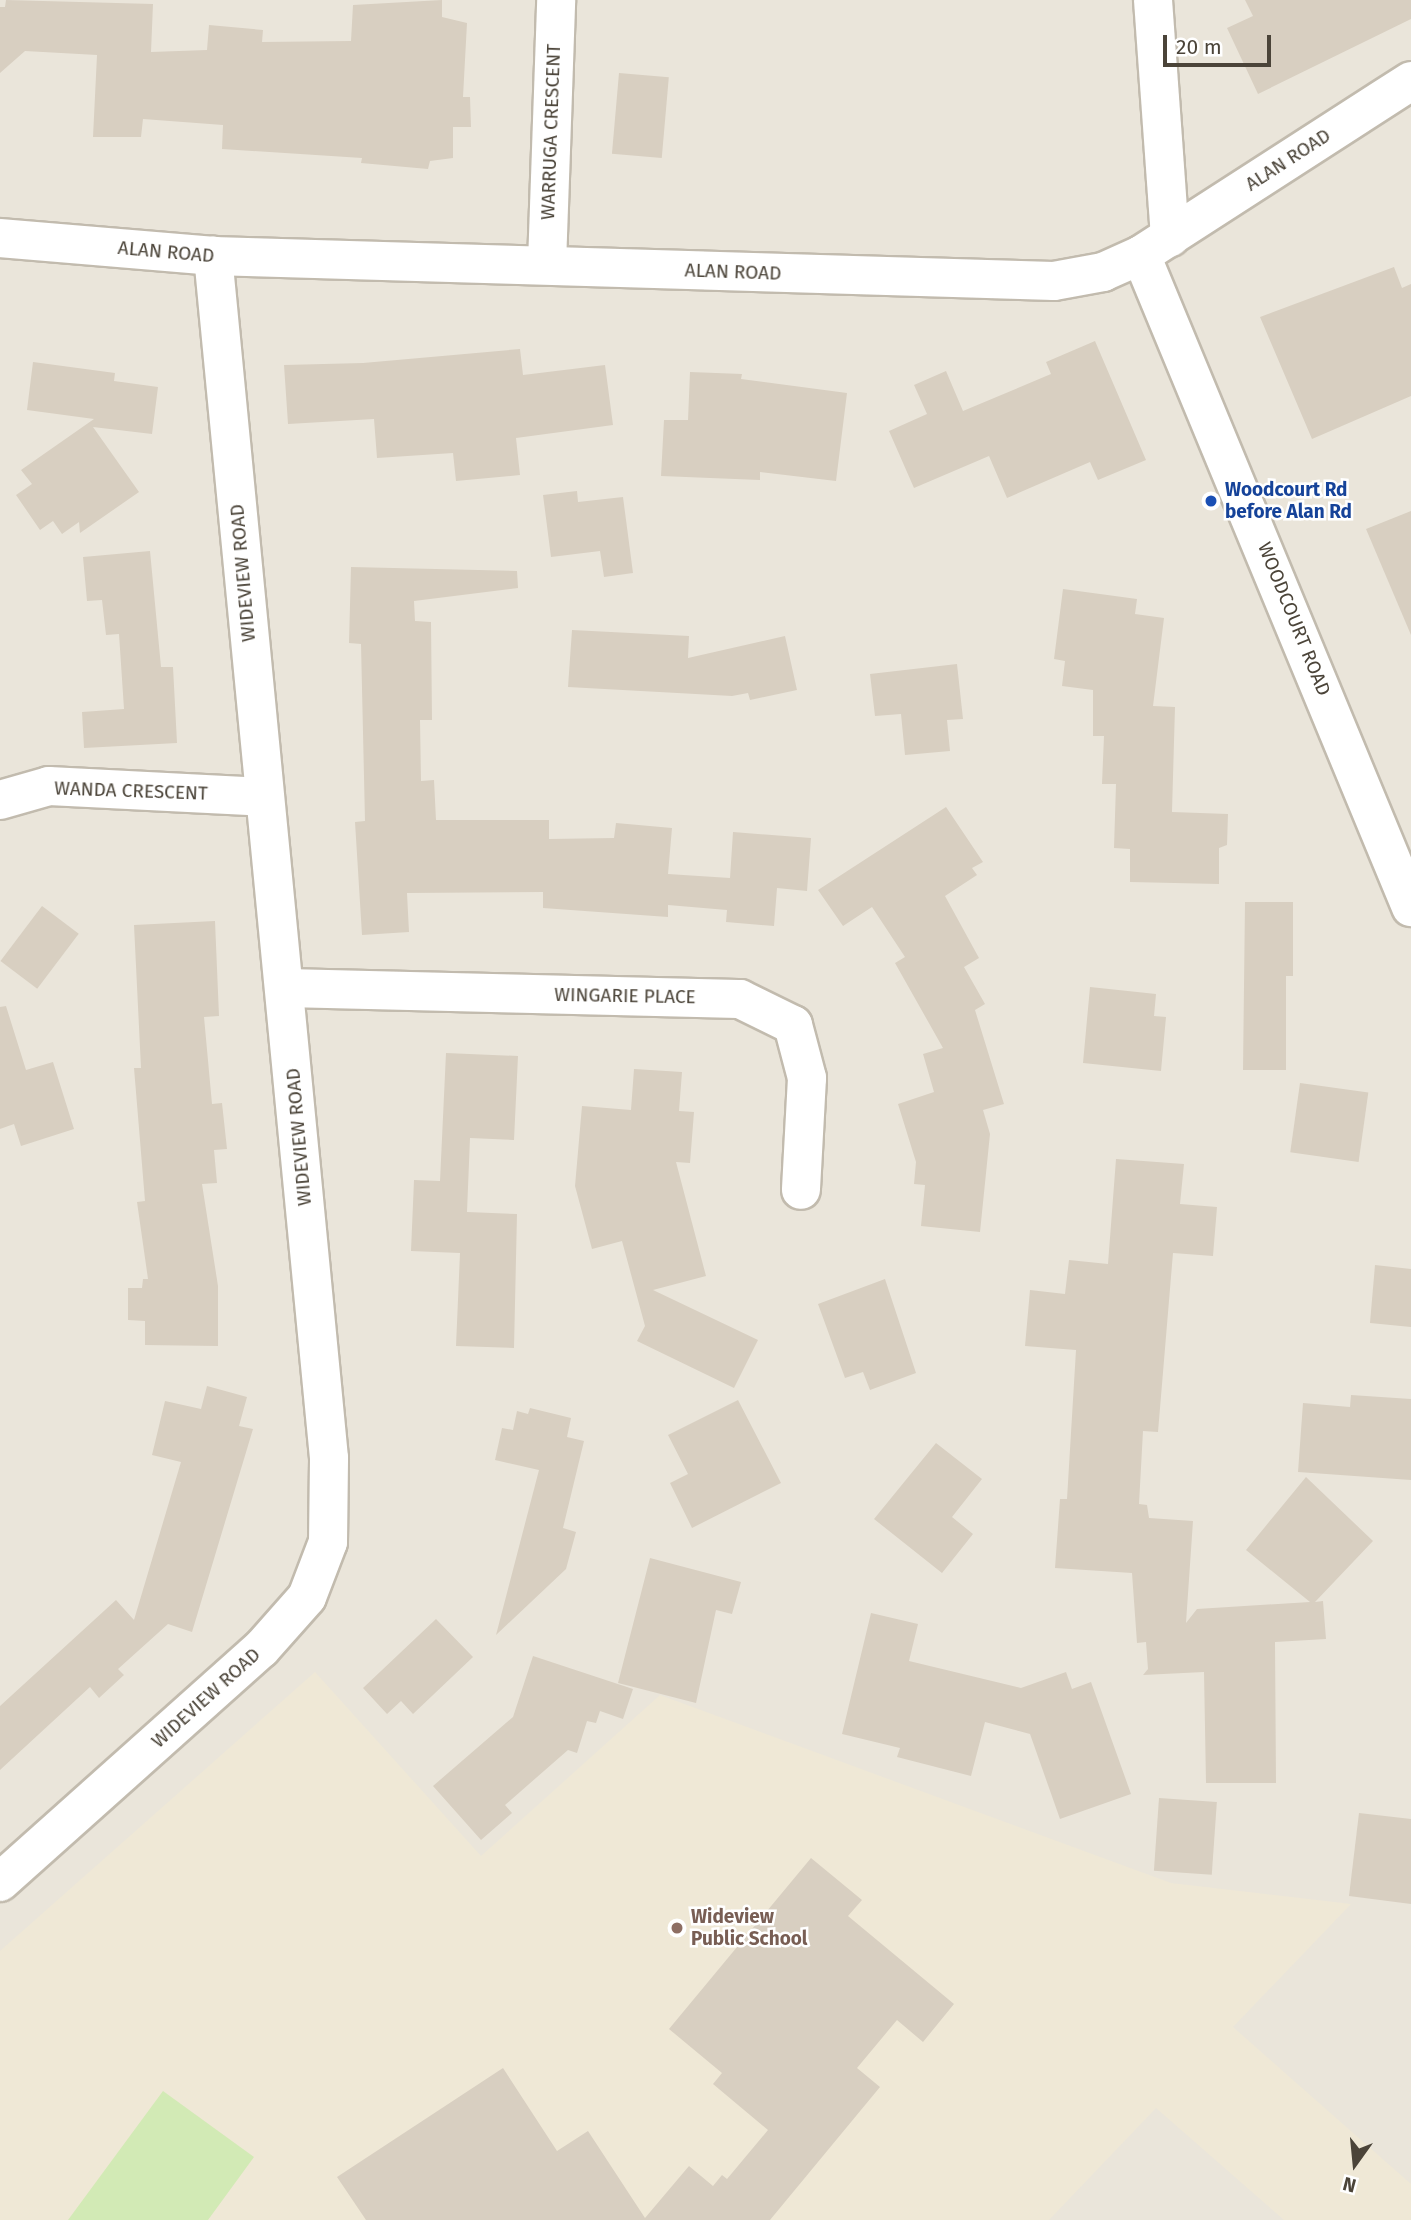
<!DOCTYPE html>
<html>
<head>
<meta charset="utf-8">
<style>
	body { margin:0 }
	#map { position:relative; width:1411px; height:2220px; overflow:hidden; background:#f6f3ec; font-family:"Fira Sans",sans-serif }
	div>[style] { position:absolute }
	.residential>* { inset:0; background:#eae5da; transform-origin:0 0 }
	.education>* { inset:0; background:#efe8d6 }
	.green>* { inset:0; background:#d2eab5 }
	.building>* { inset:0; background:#d8cfc1; transform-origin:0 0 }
	.roads { filter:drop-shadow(2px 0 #c2bbae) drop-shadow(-2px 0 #c2bbae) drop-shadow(0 2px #c2bbae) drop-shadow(0 -2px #c2bbae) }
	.minor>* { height:38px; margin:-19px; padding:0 19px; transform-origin:19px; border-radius:19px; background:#fff }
	.dots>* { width:19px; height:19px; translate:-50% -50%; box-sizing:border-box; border:4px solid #fff; border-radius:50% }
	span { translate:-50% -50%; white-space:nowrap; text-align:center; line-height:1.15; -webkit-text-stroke:5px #fff; paint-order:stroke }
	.street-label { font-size:19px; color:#4b4439 }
	.transit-label { font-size:19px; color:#164399; font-weight:700 }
	.left { translate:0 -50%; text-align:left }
	.education-label { font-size:19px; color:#785e54; font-weight:700 }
	.north { position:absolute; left:1320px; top:2129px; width:70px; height:70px; -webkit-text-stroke:5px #fff; paint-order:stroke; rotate:195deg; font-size:19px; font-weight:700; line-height:28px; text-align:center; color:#4b4439 }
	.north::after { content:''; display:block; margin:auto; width:24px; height:32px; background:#4b4439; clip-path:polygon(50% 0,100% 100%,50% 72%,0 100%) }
	.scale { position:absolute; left:1163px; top:35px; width:108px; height:32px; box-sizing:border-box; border:4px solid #4b4439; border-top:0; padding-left:9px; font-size:21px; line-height:24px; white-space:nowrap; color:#4b4439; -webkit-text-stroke:5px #fff; paint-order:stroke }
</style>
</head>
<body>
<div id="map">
	<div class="residential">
		<i style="left:0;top:0;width:1411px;height:2220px"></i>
	</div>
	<div class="education">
		<i style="clip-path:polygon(315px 1672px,481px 1856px,660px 1695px,1171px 1883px,1351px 1904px,1233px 2027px,1411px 2184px,1411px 2220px,1284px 2220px,1156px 2108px,1049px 2220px,0 2220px,0 1951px)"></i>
	</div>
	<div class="green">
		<i style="clip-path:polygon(163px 2091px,254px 2157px,208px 2220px,68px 2220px)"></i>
	</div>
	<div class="building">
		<i style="clip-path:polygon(6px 0,153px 4px,151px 52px,207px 50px,209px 25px,263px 30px,262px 42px,351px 41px,353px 5px,442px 0,442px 17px,467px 23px,463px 97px,470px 97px,471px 127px,453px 127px,453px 158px,430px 161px,428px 169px,361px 163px,362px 158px,222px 149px,223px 125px,143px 119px,141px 137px,93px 137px,97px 55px,25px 51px,0 73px,0 7px,5px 7px)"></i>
		<i style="clip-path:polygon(1245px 0,1411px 0,1411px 19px,1258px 94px,1227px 28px,1253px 16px)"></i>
		<i style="left:619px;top:73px;width:50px;height:81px;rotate:5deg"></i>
		<i style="clip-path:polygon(1394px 267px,1402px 288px,1411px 284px,1411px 396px,1312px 439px,1260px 317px)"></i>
		<i style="clip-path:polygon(1095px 341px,1146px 460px,1098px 480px,1090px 462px,1007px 498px,989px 456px,914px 488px,889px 431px,927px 414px,914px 385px,946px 371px,963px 411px,1051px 374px,1046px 362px)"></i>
		<i style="clip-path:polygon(520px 349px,523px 375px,605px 365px,613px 425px,516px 438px,520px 475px,456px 481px,453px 453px,377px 458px,374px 419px,288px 424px,284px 365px,363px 363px)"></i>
		<i style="clip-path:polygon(33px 362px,115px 373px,114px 381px,158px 387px,152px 434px,93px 427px,139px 492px,80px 533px,79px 522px,62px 534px,53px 521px,40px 530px,16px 495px,32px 484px,21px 470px,94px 419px,27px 410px)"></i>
		<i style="clip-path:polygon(690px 372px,742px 374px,741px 379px,847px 393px,836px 481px,760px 472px,760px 480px,661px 476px,664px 420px,688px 420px)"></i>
		<i style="clip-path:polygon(577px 491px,578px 502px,623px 497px,633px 573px,604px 577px,600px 551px,551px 557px,543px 495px)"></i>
		<i style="clip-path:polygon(1411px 511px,1411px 635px,1366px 529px)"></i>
		<i style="clip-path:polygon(150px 551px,161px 667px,173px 667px,177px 743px,84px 748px,82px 712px,124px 709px,119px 634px,106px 635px,102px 600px,87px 601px,83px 557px)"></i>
		<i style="clip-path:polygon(351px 567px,517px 571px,518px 588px,414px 601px,415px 621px,431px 622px,432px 720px,420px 720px,421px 781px,434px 780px,436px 820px,549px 820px,549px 839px,614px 838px,616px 823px,672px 828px,668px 874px,730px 878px,733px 832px,811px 838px,807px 891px,777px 888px,774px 926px,726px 922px,727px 910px,668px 905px,668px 917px,543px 908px,543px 892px,407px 893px,409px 932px,362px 935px,355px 822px,365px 821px,361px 644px,349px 643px)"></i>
		<i style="clip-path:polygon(1063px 589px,1137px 599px,1135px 614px,1164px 618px,1153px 706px,1175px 707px,1172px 812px,1228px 814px,1227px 845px,1219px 848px,1219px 884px,1130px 882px,1130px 849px,1114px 848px,1116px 784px,1102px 784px,1104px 736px,1093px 736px,1093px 690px,1062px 686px,1065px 661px,1054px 659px)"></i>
		<i style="clip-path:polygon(572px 630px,689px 636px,688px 658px,785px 636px,797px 690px,750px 700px,748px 693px,732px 696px,568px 687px)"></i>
		<i style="clip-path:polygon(957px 664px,963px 719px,947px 720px,950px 751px,905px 755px,901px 714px,875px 716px,870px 674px)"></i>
		<i style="clip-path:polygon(946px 807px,983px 862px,972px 868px,977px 875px,945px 896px,979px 958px,964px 967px,985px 1004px,975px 1010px,1004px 1104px,983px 1110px,990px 1134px,980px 1232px,921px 1226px,925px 1185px,914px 1184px,916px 1162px,898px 1104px,934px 1092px,923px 1054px,943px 1048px,895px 963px,905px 957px,872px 907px,843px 926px,818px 890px)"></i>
		<i style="clip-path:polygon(1245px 902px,1293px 902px,1293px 976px,1286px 976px,1286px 1070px,1243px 1070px)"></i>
		<i style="left:42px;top:906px;width:46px;height:69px;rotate:37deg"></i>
		<i style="clip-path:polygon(215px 921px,219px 1016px,204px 1017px,212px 1104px,222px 1103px,227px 1149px,214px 1150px,217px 1183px,202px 1184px,218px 1286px,218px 1346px,145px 1345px,145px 1321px,128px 1320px,128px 1288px,142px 1288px,143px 1279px,148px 1279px,137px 1202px,145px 1201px,134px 1068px,141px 1068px,134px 925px)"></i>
		<i style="clip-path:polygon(1090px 987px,1156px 994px,1154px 1016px,1166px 1017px,1161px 1071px,1083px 1063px)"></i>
		<i style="clip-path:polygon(6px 1006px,26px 1070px,53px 1062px,74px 1129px,21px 1146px,14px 1124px,0 1129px,0 1007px)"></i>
		<i style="clip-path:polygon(446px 1053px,518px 1056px,514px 1140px,470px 1138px,467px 1212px,517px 1214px,514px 1348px,456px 1346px,460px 1253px,411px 1251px,414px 1180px,440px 1181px)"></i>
		<i style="clip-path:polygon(634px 1069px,682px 1072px,679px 1111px,694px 1112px,690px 1163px,676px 1162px,706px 1276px,653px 1290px,758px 1340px,734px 1388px,637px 1341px,645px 1326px,622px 1241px,592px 1249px,575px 1186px,582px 1106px,631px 1110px)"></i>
		<i style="left:1300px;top:1083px;width:69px;height:70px;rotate:8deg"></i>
		<i style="clip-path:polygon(1116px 1159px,1184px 1164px,1180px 1204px,1217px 1207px,1213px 1256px,1173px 1253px,1158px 1432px,1143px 1431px,1139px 1504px,1147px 1505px,1149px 1518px,1193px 1521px,1186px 1623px,1197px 1609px,1310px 1602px,1246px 1550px,1306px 1477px,1373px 1541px,1315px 1602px,1323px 1601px,1326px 1639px,1275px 1642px,1276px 1783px,1206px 1783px,1204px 1672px,1143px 1675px,1148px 1669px,1146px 1642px,1137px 1643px,1132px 1573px,1055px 1568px,1060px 1499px,1067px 1499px,1076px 1350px,1025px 1346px,1030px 1290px,1065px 1294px,1069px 1260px,1108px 1264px)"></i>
		<i style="clip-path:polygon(1375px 1265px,1411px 1269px,1411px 1327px,1370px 1323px)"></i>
		<i style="clip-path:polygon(885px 1279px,916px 1373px,870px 1390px,863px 1372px,845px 1378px,818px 1304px)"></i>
		<i style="clip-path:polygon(207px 1386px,247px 1397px,239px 1426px,253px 1429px,192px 1632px,168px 1624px,118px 1669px,124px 1675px,99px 1698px,90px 1687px,0 1770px,0 1706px,116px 1600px,134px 1620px,181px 1462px,152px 1455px,165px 1401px,201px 1409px)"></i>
		<i style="clip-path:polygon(1351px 1395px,1411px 1399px,1411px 1480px,1298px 1472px,1303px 1403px,1350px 1407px)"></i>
		<i style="clip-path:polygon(738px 1400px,781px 1483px,692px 1528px,670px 1483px,688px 1474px,668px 1435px)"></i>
		<i style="clip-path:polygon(530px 1408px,571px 1418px,567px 1437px,584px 1441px,563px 1528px,576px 1532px,566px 1569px,496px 1635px,539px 1470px,495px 1460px,502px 1428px,513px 1430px,517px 1411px,528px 1414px)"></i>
		<i style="clip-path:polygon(936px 1443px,982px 1479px,952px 1517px,973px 1534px,942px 1573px,874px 1519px)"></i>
		<i style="clip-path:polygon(650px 1558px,741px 1582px,732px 1614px,716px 1610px,696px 1703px,618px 1683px)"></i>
		<i style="clip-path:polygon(871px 1613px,918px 1624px,909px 1661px,1021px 1688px,1066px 1672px,1072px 1689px,1091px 1682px,1131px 1794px,1060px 1819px,1030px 1734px,985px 1722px,971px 1776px,897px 1757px,900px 1748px,842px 1734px)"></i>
		<i style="clip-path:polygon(436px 1619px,473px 1657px,413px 1714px,401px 1701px,387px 1714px,363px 1688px)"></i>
		<i style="clip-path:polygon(533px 1656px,633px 1689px,623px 1719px,600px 1711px,596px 1723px,587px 1721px,577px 1753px,568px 1750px,505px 1805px,512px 1813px,481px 1840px,433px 1786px,513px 1717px)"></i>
		<i style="left:1159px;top:1798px;width:58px;height:73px;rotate:4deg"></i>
		<i style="clip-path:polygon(1359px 1813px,1411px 1819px,1411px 1904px,1349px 1896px)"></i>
		<i style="clip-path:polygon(811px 1858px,862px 1900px,848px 1916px,954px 2004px,923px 2042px,897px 2020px,857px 2068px,880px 2087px,770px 2220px,366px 2220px,337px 2177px,503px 2068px,557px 2151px,588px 2131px,645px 2218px,689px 2166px,713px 2186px,722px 2175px,727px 2179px,768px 2130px,713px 2084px,722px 2073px,669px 2029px)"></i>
	</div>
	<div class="roads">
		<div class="minor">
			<i style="left:1153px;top:0;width:238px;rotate:85.9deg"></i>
			<i style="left:0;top:238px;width:214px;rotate:4.8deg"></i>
			<i style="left:213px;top:256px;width:841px;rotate:1.7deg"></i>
			<i style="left:1054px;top:281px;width:50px;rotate:-10.4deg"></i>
			<i style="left:1103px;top:272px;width:42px;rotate:-24.1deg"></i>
			<i style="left:1141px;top:255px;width:321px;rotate:-32.8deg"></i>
			<i style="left:1141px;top:255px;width:706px;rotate:67.51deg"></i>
			<i style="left:547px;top:264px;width:264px;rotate:-88deg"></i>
			<i style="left:0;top:800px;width:51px;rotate:-15.9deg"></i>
			<i style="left:49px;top:786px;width:215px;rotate:2.9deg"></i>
			<i style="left:285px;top:988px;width:455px;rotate:1.4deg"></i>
			<i style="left:740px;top:999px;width:59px;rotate:26.1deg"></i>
			<i style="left:793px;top:1025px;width:55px;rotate:75.2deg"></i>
			<i style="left:807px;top:1078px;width:112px;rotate:93.1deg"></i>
			<i style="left:0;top:1882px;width:350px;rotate:-41.8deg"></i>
			<i style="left:261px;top:1649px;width:69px;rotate:-48.5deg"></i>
			<i style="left:307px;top:1597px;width:59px;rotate:-69.1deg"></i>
			<i style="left:328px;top:1542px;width:84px;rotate:-89.3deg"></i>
			<i style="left:329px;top:1458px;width:1208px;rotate:-95.51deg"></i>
		</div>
	</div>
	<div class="dots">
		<i style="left:1211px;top:501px;background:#1a4fb4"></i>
		<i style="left:677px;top:1928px;background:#8d6e63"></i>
	</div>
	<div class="street-label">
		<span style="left:551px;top:132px;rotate:-88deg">WARRUGA CRESCENT</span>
		<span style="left:1288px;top:160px;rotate:-33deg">ALAN ROAD</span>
		<span style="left:166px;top:252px;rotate:5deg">ALAN ROAD</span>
		<span style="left:733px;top:272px;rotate:2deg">ALAN ROAD</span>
		<span style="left:243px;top:573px;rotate:-95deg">WIDEVIEW ROAD</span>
		<span style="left:1294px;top:619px;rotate:68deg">WOODCOURT ROAD</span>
		<span style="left:131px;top:791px;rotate:2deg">WANDA CRESCENT</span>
		<span style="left:625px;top:996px;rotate:1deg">WINGARIE PLACE</span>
		<span style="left:299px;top:1137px;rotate:-95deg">WIDEVIEW ROAD</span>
		<span style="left:206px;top:1698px;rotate:-42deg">WIDEVIEW ROAD</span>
	</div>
	<div class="transit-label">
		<span class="left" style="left:1225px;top:501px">Woodcourt Rd<br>before Alan Rd</span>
	</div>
	<div class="education-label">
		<span class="left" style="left:691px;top:1928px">Wideview<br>Public School</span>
	</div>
	<div class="north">N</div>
	<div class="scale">20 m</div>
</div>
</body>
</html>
